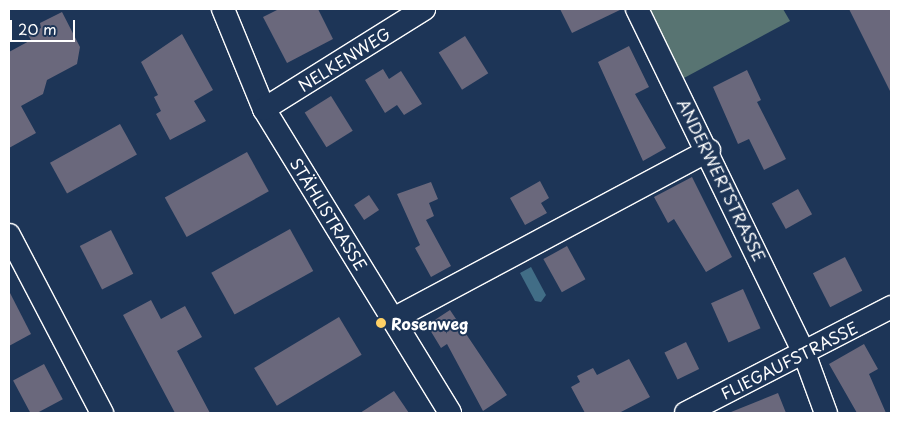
<!DOCTYPE html>
<html>
<head>
<meta charset="utf-8">
<style>
	body { margin:0 }
	#map { position:relative; width:900px; height:422px; overflow:hidden; background:#1d3557; font-family:"Playpen Sans",sans-serif }
	div>[style] { position:absolute }
	.green>* { inset:0; background:#587472 }
	.water>* { inset:0; background:#416d86 }
	.building>* { inset:0; background:#6a687c; transform-origin:0 0 }
	.roads { filter:drop-shadow(1px 0 #fff) drop-shadow(-1px 0 #fff) drop-shadow(0 1px #fff) drop-shadow(0 -1px #fff) }
	.minor>* { height:22px; margin:-11px; padding:0 11px; transform-origin:11px; border-radius:11px; background:#1d3557 }
	.dots>* { width:14px; height:14px; translate:-50% -50%; box-sizing:border-box; border:2px solid #1d3557; border-radius:50% }
	span { translate:-50% -50%; white-space:nowrap; text-align:center; line-height:1.15; -webkit-text-stroke:4px #1d3557; paint-order:stroke }
	.street-label { font-size:16px; color:#fff }
	.poi-label { font-size:16px; color:#fff; font-weight:700 }
	.left { translate:0 -50%; text-align:left }
	.frame { position:absolute; inset:0; border:10px solid #fff; pointer-events:none }
	.scale { position:absolute; left:10px; top:20px; width:65px; height:22px; box-sizing:border-box; border:2px solid #fff; border-top:0; padding-left:6px; font-size:15px; line-height:18px; white-space:nowrap; color:#fff; -webkit-text-stroke:4px #1d3557; paint-order:stroke }
</style>
</head>
<body>
<div id="map">
	<div class="green">
		<i style="clip-path:polygon(649px 9px,783px 9px,790px 21px,684px 78px)"></i>
	</div>
	<div class="water">
		<i style="clip-path:polygon(531px 267px,546px 295px,541px 302px,535px 301px,520px 273px)"></i>
	</div>
	<div class="building">
		<i style="clip-path:polygon(279px 9px,318px 9px,333px 39px,287px 63px,263px 17px)"></i>
		<i style="clip-path:polygon(560px 9px,622px 9px,572px 33px)"></i>
		<i style="clip-path:polygon(849px 9px,891px 9px,891px 93px)"></i>
		<i style="clip-path:polygon(62px 12px,80px 47px,77px 64px,47px 80px,43px 94px,21px 106px,36px 133px,9px 148px,9px 52px,31px 40px,28px 35px,41px 28px,40px 23px)"></i>
		<i style="clip-path:polygon(182px 34px,213px 90px,194px 101px,206px 121px,170px 140px,156px 114px,161px 111px,154px 97px,158px 95px,141px 62px)"></i>
		<i style="left:465px;top:36px;width:44px;height:31px;rotate:58deg"></i>
		<i style="clip-path:polygon(629px 46px,649px 87px,635px 94px,666px 148px,643px 161px,598px 62px)"></i>
		<i style="clip-path:polygon(383px 69px,389px 79px,401px 71px,422px 104px,404px 115px,397px 105px,385px 113px,365px 80px)"></i>
		<i style="clip-path:polygon(747px 70px,761px 100px,757px 102px,786px 159px,764px 170px,749px 139px,738px 144px,713px 87px)"></i>
		<i style="left:331px;top:96px;width:41px;height:31px;rotate:58deg"></i>
		<i style="left:120px;top:124px;width:35px;height:80px;rotate:61deg"></i>
		<i style="left:247px;top:152px;width:45px;height:94px;rotate:61deg"></i>
		<i style="clip-path:polygon(692px 177px,732px 257px,706px 272px,674px 219px,668px 223px,654px 197px)"></i>
		<i style="clip-path:polygon(540px 181px,549px 198px,541px 203px,547px 213px,525px 225px,510px 198px)"></i>
		<i style="clip-path:polygon(431px 182px,438px 199px,429px 203px,434px 216px,426px 220px,451px 266px,431px 277px,415px 248px,420px 245px,397px 194px)"></i>
		<i style="left:798px;top:189px;width:29px;height:30px;rotate:61deg"></i>
		<i style="left:369px;top:195px;width:18px;height:18px;rotate:56deg"></i>
		<i style="left:290px;top:229px;width:48px;height:90px;rotate:61deg"></i>
		<i style="left:111px;top:230px;width:49px;height:35px;rotate:63deg"></i>
		<i style="left:567px;top:246px;width:38px;height:27px;rotate:61deg"></i>
		<i style="left:845px;top:257px;width:38px;height:36px;rotate:63deg"></i>
		<i style="left:743px;top:289px;width:43px;height:35px;rotate:66deg"></i>
		<i style="clip-path:polygon(9px 291px,31px 334px,9px 346px)"></i>
		<i style="clip-path:polygon(151px 300px,161px 319px,185px 306px,202px 337px,177px 351px,210px 413px,175px 413px,123px 315px)"></i>
		<i style="clip-path:polygon(450px 310px,507px 395px,483px 411px,447px 344px,441px 348px,427px 325px)"></i>
		<i style="left:339px;top:317px;width:44px;height:99px;rotate:59deg"></i>
		<i style="left:686px;top:342px;width:30px;height:24px;rotate:64deg"></i>
		<i style="clip-path:polygon(864px 344px,878px 369px,869px 374px,886px 413px,857px 413px,829px 364px)"></i>
		<i style="clip-path:polygon(629px 359px,650px 397px,619px 413px,585px 413px,571px 387px,580px 382px,577px 376px,593px 368px,597px 375px)"></i>
		<i style="left:44px;top:364px;width:40px;height:35px;rotate:62deg"></i>
		<i style="clip-path:polygon(394px 391px,409px 413px,360px 413px)"></i>
		<i style="clip-path:polygon(778px 393px,786px 413px,731px 413px,731px 412px)"></i>
	</div>
	<div class="roads">
		<div class="minor">
			<i style="left:223px;top:9px;width:108px;rotate:67.7deg"></i>
			<i style="left:264px;top:109px;width:356px;rotate:58.5deg"></i>
			<i style="left:637px;top:9px;width:382px;rotate:64.1deg"></i>
			<i style="left:804px;top:353px;width:64px;rotate:69.9deg"></i>
			<i style="left:264px;top:109px;width:189px;rotate:-32deg"></i>
			<i style="left:9px;top:235px;width:201px;rotate:62.4deg"></i>
			<i style="left:395px;top:318px;width:356px;rotate:-28.1deg"></i>
			<i style="left:686px;top:413px;width:231px;rotate:-27.3deg"></i>
		</div>
	</div>
	<div class="dots">
		<i style="left:381px;top:323px;background:#ffd166"></i>
	</div>
	<div class="street-label">
		<span style="left:344px;top:59px;rotate:-32deg">NELKENWEG</span>
		<span style="left:722px;top:180px;rotate:64deg">ANDERWERTSTRASSE</span>
		<span style="left:329px;top:214px;rotate:58deg">STÄHLISTRASSE</span>
		<span style="left:789px;top:360px;rotate:-27deg">FLIEGAUFSTRASSE</span>
	</div>
	<div class="poi-label">
		<span class="left" style="left:391px;top:323px">Rosenweg</span>
	</div>
	<div class="frame"></div>
	<div class="scale">20 m</div>
</div>
</body>
</html>
